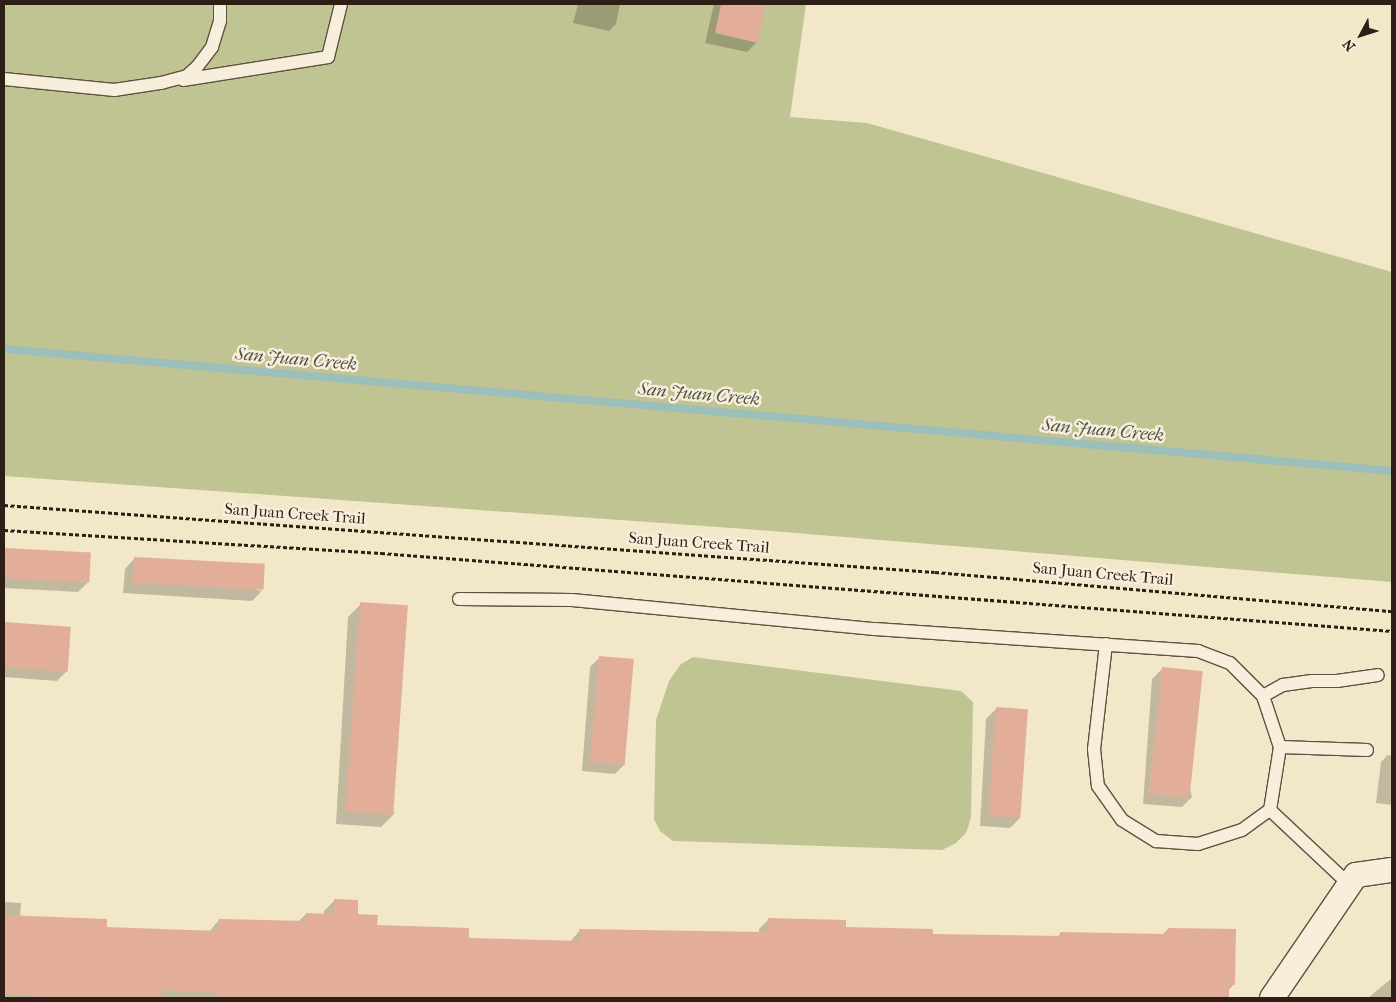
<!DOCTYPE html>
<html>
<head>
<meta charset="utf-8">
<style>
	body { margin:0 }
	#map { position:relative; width:1396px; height:1002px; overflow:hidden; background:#f2e7c8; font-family:"IM FELL French Canon",serif }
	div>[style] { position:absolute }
	.green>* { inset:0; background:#c0c492 }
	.shadow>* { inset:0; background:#0003 }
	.stream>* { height:8px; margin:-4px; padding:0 4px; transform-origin:4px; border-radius:4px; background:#9bbfb9 }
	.building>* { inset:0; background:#e3ae99; transform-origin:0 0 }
	.path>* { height:3px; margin-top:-1.5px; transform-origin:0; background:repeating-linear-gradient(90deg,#2d1f16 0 4px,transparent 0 6.5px) }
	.roads { filter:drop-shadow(1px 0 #5e5142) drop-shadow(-1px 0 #5e5142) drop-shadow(0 1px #5e5142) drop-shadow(0 -1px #5e5142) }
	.service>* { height:12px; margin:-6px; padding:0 6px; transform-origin:6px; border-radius:6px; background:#f7efdb }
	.minor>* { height:24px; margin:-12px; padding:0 12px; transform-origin:12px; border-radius:12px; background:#f7efdb }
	span { translate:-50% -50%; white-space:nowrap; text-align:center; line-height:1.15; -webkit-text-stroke:5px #f7efdb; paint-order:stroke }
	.street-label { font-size:16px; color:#2d1f16 }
	.water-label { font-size:18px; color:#4e4f47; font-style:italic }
	.frame { position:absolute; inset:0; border:5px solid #2d1f16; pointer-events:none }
	.north { position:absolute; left:1336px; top:10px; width:50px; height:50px; -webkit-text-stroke:4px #f7efdb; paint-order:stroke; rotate:230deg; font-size:14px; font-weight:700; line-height:20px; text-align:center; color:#2d1f16 }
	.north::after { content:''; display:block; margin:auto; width:18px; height:22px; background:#2d1f16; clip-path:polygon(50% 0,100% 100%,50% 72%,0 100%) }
</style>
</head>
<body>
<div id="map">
	<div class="green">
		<i style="clip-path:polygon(4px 4px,806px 4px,790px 117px,867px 123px,1392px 272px,1392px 582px,746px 529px,4px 476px)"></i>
		<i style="clip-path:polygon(693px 657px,961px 691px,973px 702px,971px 818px,966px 833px,956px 843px,942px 850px,673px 841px,660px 831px,654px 819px,656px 720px,669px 681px,681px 664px)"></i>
	</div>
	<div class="shadow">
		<i style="clip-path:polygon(578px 4px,620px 4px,616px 24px,609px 31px,573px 23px)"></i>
		<i style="clip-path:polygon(714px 4px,765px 4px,757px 42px,747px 52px,705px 43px)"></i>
		<i style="clip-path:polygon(4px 549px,89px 554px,88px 582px,78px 592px,4px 588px)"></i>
		<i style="clip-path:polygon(135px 558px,262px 591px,252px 601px,123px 593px,125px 569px)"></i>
		<i style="clip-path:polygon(361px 604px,394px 814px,381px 827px,336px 824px,348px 617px)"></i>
		<i style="clip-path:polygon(4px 623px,70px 628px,67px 671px,57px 681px,4px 677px)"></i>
		<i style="clip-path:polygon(600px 657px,625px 764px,615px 774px,582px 771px,590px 667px)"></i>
		<i style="clip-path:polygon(1162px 669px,1192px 797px,1182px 807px,1143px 804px,1152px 679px)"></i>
		<i style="clip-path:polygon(996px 709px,1020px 818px,1010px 828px,980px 826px,986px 719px)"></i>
		<i style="clip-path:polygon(1388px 755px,1392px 756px,1392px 805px,1376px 803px,1381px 762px)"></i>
		<i style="clip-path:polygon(334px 901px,376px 926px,467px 939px,570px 942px,580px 930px,759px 933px,759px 929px,769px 919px,844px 928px,932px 935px,1057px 937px,1061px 933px,1162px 935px,1168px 929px,1234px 984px,1228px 991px,1227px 998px,4px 998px,4px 902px,21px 903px,20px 917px,105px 929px,209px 932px,219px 920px,298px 922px,306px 914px,324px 914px,324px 911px)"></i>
		<i style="clip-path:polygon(1392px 978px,1392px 998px,1368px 998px)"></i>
	</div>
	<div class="stream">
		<i style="left:4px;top:349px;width:1393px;rotate:5.02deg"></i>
	</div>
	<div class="building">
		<i style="clip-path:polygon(721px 4px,766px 4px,758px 43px,715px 33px)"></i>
		<i style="left:4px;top:548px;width:87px;height:30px;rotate:3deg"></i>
		<i style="left:134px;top:557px;width:131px;height:26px;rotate:3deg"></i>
		<i style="left:360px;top:602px;width:48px;height:210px;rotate:4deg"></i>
		<i style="left:4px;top:622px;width:67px;height:45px;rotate:4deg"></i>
		<i style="left:599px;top:656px;width:35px;height:106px;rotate:5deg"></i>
		<i style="left:1162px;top:667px;width:41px;height:128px;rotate:6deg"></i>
		<i style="left:996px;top:707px;width:32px;height:109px;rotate:4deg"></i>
		<i style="clip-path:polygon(334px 899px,358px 900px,358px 914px,378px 915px,377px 925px,469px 928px,469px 938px,579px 941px,579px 929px,768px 932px,768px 918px,846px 920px,846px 927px,933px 929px,933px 934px,1060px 936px,1060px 932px,1167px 934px,1168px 928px,1236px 929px,1235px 985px,1229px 985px,1229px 998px,215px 998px,215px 992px,161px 990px,161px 998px,36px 998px,36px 995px,4px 994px,4px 915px,107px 919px,107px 927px,218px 931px,219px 919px,305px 921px,306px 913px,334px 914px)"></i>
	</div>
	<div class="path">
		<i style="left:4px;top:505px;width:933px;rotate:4.12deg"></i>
		<i style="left:935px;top:572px;width:459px;rotate:4.9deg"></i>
		<i style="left:4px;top:530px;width:378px;rotate:3.5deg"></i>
		<i style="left:381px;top:553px;width:1014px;rotate:4.41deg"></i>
	</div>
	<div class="roads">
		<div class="service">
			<i style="left:4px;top:79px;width:111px;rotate:5.7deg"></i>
			<i style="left:114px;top:90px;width:48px;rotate:-8.5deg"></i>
			<i style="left:161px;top:83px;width:27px;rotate:-15deg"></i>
			<i style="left:187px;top:76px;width:13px;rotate:-42deg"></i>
			<i style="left:197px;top:67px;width:25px;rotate:-53deg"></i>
			<i style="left:212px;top:47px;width:27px;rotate:-73deg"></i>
			<i style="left:220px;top:21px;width:17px;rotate:-90deg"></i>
			<i style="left:183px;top:80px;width:147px;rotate:-9deg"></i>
			<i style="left:328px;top:57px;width:55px;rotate:-76.2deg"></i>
			<i style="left:459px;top:599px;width:113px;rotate:0.5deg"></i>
			<i style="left:572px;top:600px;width:304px;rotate:5.5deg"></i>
			<i style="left:875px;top:629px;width:324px;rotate:3.9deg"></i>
			<i style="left:1198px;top:651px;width:34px;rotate:21deg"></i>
			<i style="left:1230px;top:663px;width:47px;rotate:45deg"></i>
			<i style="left:1263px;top:696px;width:54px;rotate:71.6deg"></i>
			<i style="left:1280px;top:747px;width:64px;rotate:99deg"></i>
			<i style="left:1270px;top:810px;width:110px;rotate:43.2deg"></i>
			<i style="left:1106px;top:644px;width:106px;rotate:96.5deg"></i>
			<i style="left:1094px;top:749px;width:37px;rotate:84deg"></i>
			<i style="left:1098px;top:786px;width:42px;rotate:54.8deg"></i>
			<i style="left:1122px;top:820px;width:40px;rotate:32deg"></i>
			<i style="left:1156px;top:841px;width:42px;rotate:4.1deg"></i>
			<i style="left:1198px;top:844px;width:46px;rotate:-17.7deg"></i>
			<i style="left:1242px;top:830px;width:34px;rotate:-36deg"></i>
			<i style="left:1263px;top:696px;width:23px;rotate:-29deg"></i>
			<i style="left:1283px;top:685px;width:29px;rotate:-8deg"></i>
			<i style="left:1312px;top:681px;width:25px"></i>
			<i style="left:1337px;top:681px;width:41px;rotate:-8.3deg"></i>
			<i style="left:1280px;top:747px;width:87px;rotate:2deg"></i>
		</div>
		<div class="minor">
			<i style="left:1272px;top:998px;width:149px;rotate:-55.7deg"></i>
			<i style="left:1356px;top:875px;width:36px;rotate:-8deg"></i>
		</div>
	</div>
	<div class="street-label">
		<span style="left:295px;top:514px;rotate:4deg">San Juan Creek Trail</span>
		<span style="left:699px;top:543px;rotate:4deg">San Juan Creek Trail</span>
		<span style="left:1103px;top:574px;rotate:5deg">San Juan Creek Trail</span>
	</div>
	<div class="water-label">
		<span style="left:296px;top:360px;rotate:5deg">San Juan Creek</span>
		<span style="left:699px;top:395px;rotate:5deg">San Juan Creek</span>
		<span style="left:1103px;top:431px;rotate:5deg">San Juan Creek</span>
	</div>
	<div class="frame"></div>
	<div class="north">N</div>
</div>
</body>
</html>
